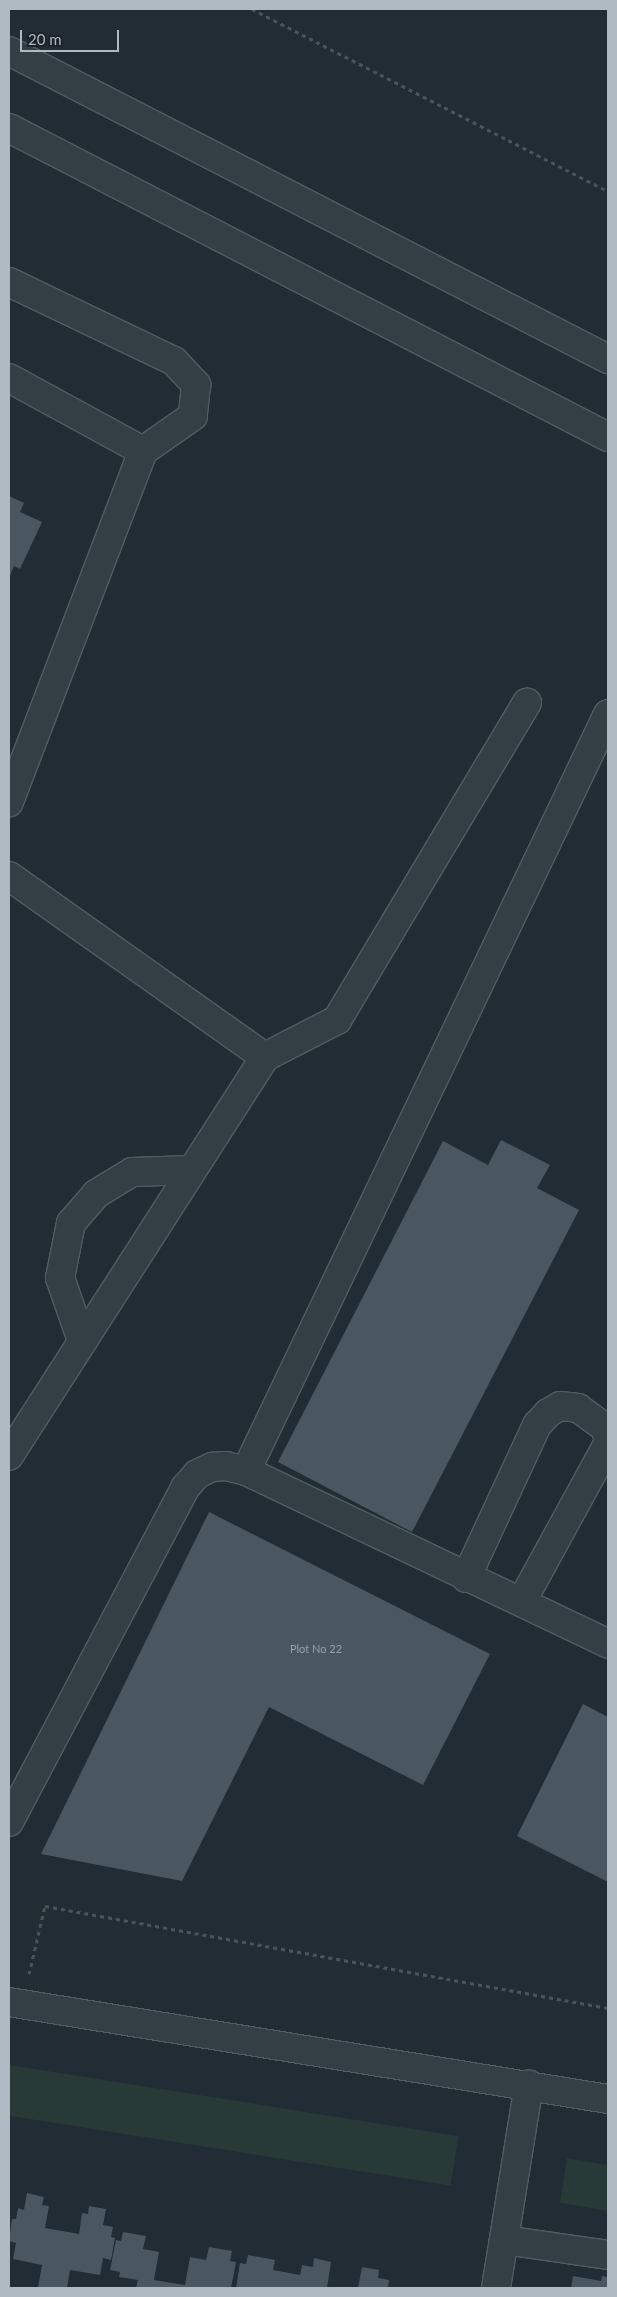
<!DOCTYPE html>
<html>
<head>
<meta charset="utf-8">
<style>
	body { margin:0 }
	#map { position:relative; width:617px; height:2297px; overflow:hidden; background:#212c34; font-family:Lato,sans-serif }
	div>[style] { position:absolute }
	.green>* { inset:0; background:#273a37; transform-origin:0 0 }
	.building>* { inset:0; background:#4a5760 }
	.path>* { height:3px; margin-top:-1.5px; transform-origin:0; background:repeating-linear-gradient(90deg,#455755 0 4px,transparent 0 8px) }
	.roads { filter:drop-shadow(1px 0 #525c63) drop-shadow(-1px 0 #525c63) drop-shadow(0 1px #525c63) drop-shadow(0 -1px #525c63) }
	.minor>* { height:28px; margin:-14px; padding:0 14px; transform-origin:14px; border-radius:14px; background:#343e45 }
	span { translate:-50% -50%; white-space:nowrap; text-align:center; line-height:1.15; -webkit-text-stroke:4px #1a2329; paint-order:stroke }
	.number-label { font-size:11px; color:#96a0aa }
	.number-label span { -webkit-text-stroke-width:0 }
	.frame { position:absolute; inset:0; border:10px solid #afb9c2; pointer-events:none }
	.scale { position:absolute; left:20px; top:30px; width:99px; height:22px; box-sizing:border-box; border:2px solid #afb9c2; border-top:0; padding-left:6px; font-size:15px; line-height:18px; white-space:nowrap; color:#afb9c2; -webkit-text-stroke:4px #1a2329; paint-order:stroke }
</style>
</head>
<body>
<div id="map">
	<div class="green">
		<i style="left:9px;top:2065px;width:455px;height:50px;rotate:9deg"></i>
		<i style="clip-path:polygon(567px 2158px,608px 2165px,608px 2211px,560px 2203px)"></i>
	</div>
	<div class="building">
		<i style="clip-path:polygon(9px 496px,24px 503px,20px 512px,42px 522px,20px 569px,14px 566px,9px 578px)"></i>
		<i style="clip-path:polygon(501px 1140px,550px 1165px,537px 1188px,579px 1210px,412px 1532px,278px 1462px,443px 1141px,488px 1165px)"></i>
		<i style="clip-path:polygon(209px 1512px,490px 1654px,423px 1785px,269px 1707px,182px 1881px,41px 1854px)"></i>
		<i style="clip-path:polygon(583px 1704px,608px 1717px,608px 1882px,517px 1836px)"></i>
		<i style="clip-path:polygon(27px 2193px,44px 2197px,42px 2205px,49px 2206px,45px 2228px,79px 2234px,82px 2213px,88px 2214px,89px 2206px,106px 2209px,103px 2225px,113px 2227px,111px 2237px,115px 2238px,111px 2260px,103px 2258px,100px 2275px,70px 2270px,67px 2288px,38px 2288px,42px 2265px,13px 2259px,16px 2243px,9px 2241px,12px 2219px,16px 2219px,18px 2208px,24px 2210px)"></i>
		<i style="clip-path:polygon(123px 2232px,146px 2236px,143px 2249px,159px 2252px,154px 2280px,185px 2285px,190px 2257px,206px 2260px,209px 2247px,232px 2251px,230px 2261px,236px 2262px,231px 2288px,136px 2288px,138px 2280px,119px 2277px,120px 2272px,110px 2270px,116px 2240px,121px 2241px)"></i>
		<i style="clip-path:polygon(248px 2255px,275px 2260px,273px 2270px,300px 2275px,302px 2265px,313px 2267px,314px 2258px,331px 2262px,327px 2288px,236px 2288px,240px 2263px,246px 2264px)"></i>
		<i style="clip-path:polygon(362px 2267px,379px 2270px,378px 2278px,389px 2280px,388px 2288px,358px 2288px)"></i>
		<i style="clip-path:polygon(573px 2276px,601px 2281px,602px 2276px,608px 2277px,608px 2288px,571px 2288px)"></i>
	</div>
	<div class="path">
		<i style="left:252px;top:9px;width:400px;rotate:27.1deg"></i>
		<i style="left:29px;top:1974px;width:70px;rotate:-76.8deg"></i>
		<i style="left:45px;top:1906px;width:572px;rotate:10.27deg"></i>
	</div>
	<div class="roads">
		<div class="minor">
			<i style="left:9px;top:51px;width:674px;rotate:27.21deg"></i>
			<i style="left:9px;top:128px;width:674px;rotate:27.29deg"></i>
			<i style="left:9px;top:282px;width:183px;rotate:25.6deg"></i>
			<i style="left:174px;top:361px;width:33px;rotate:47deg"></i>
			<i style="left:196px;top:385px;width:31px;rotate:96deg"></i>
			<i style="left:193px;top:416px;width:61px;rotate:145deg"></i>
			<i style="left:9px;top:378px;width:153px;rotate:28.6deg"></i>
			<i style="left:143px;top:451px;width:376px;rotate:110.9deg"></i>
			<i style="left:9px;top:876px;width:314px;rotate:35.3deg"></i>
			<i style="left:265px;top:1057px;width:474px;rotate:122.7deg"></i>
			<i style="left:265px;top:1057px;width:81px;rotate:-27.2deg"></i>
			<i style="left:337px;top:1020px;width:370px;rotate:-59.1deg"></i>
			<i style="left:82px;top:1341px;width:67px;rotate:-109.2deg"></i>
			<i style="left:60px;top:1278px;width:56px;rotate:-78.7deg"></i>
			<i style="left:71px;top:1223px;width:38px;rotate:-49deg"></i>
			<i style="left:96px;top:1194px;width:42px;rotate:-31.4deg"></i>
			<i style="left:132px;top:1172px;width:60px;rotate:-1.9deg"></i>
			<i style="left:246px;top:1471px;width:839px;rotate:-64.44deg"></i>
			<i style="left:466px;top:1578px;width:169px;rotate:-65.1deg"></i>
			<i style="left:537px;top:1425px;width:16px;rotate:-47deg"></i>
			<i style="left:548px;top:1413px;width:14px;rotate:-30deg"></i>
			<i style="left:560px;top:1406px;width:18px;rotate:6deg"></i>
			<i style="left:578px;top:1408px;width:34px;rotate:36deg"></i>
			<i style="left:606px;top:1428px;width:10px;rotate:79deg"></i>
			<i style="left:522px;top:1601px;width:179px;rotate:-61.3deg"></i>
			<i style="left:9px;top:1822px;width:378px;rotate:-62.2deg"></i>
			<i style="left:185px;top:1488px;width:18px;rotate:-49deg"></i>
			<i style="left:197px;top:1474px;width:17px;rotate:-25deg"></i>
			<i style="left:212px;top:1467px;width:14px;rotate:-4deg"></i>
			<i style="left:226px;top:1466px;width:21px;rotate:14deg"></i>
			<i style="left:246px;top:1471px;width:401px;rotate:25.5deg"></i>
			<i style="left:9px;top:2002px;width:607px;rotate:9.2deg"></i>
			<i style="left:504px;top:2240px;width:105px;rotate:8.2deg"></i>
			<i style="left:496px;top:2288px;width:206px;rotate:-80.8deg"></i>
		</div>
	</div>
	<div class="number-label">
		<span style="left:316px;top:1649px">Plot No 22</span>
	</div>
	<div class="frame"></div>
	<div class="scale">20 m</div>
</div>
</body>
</html>
